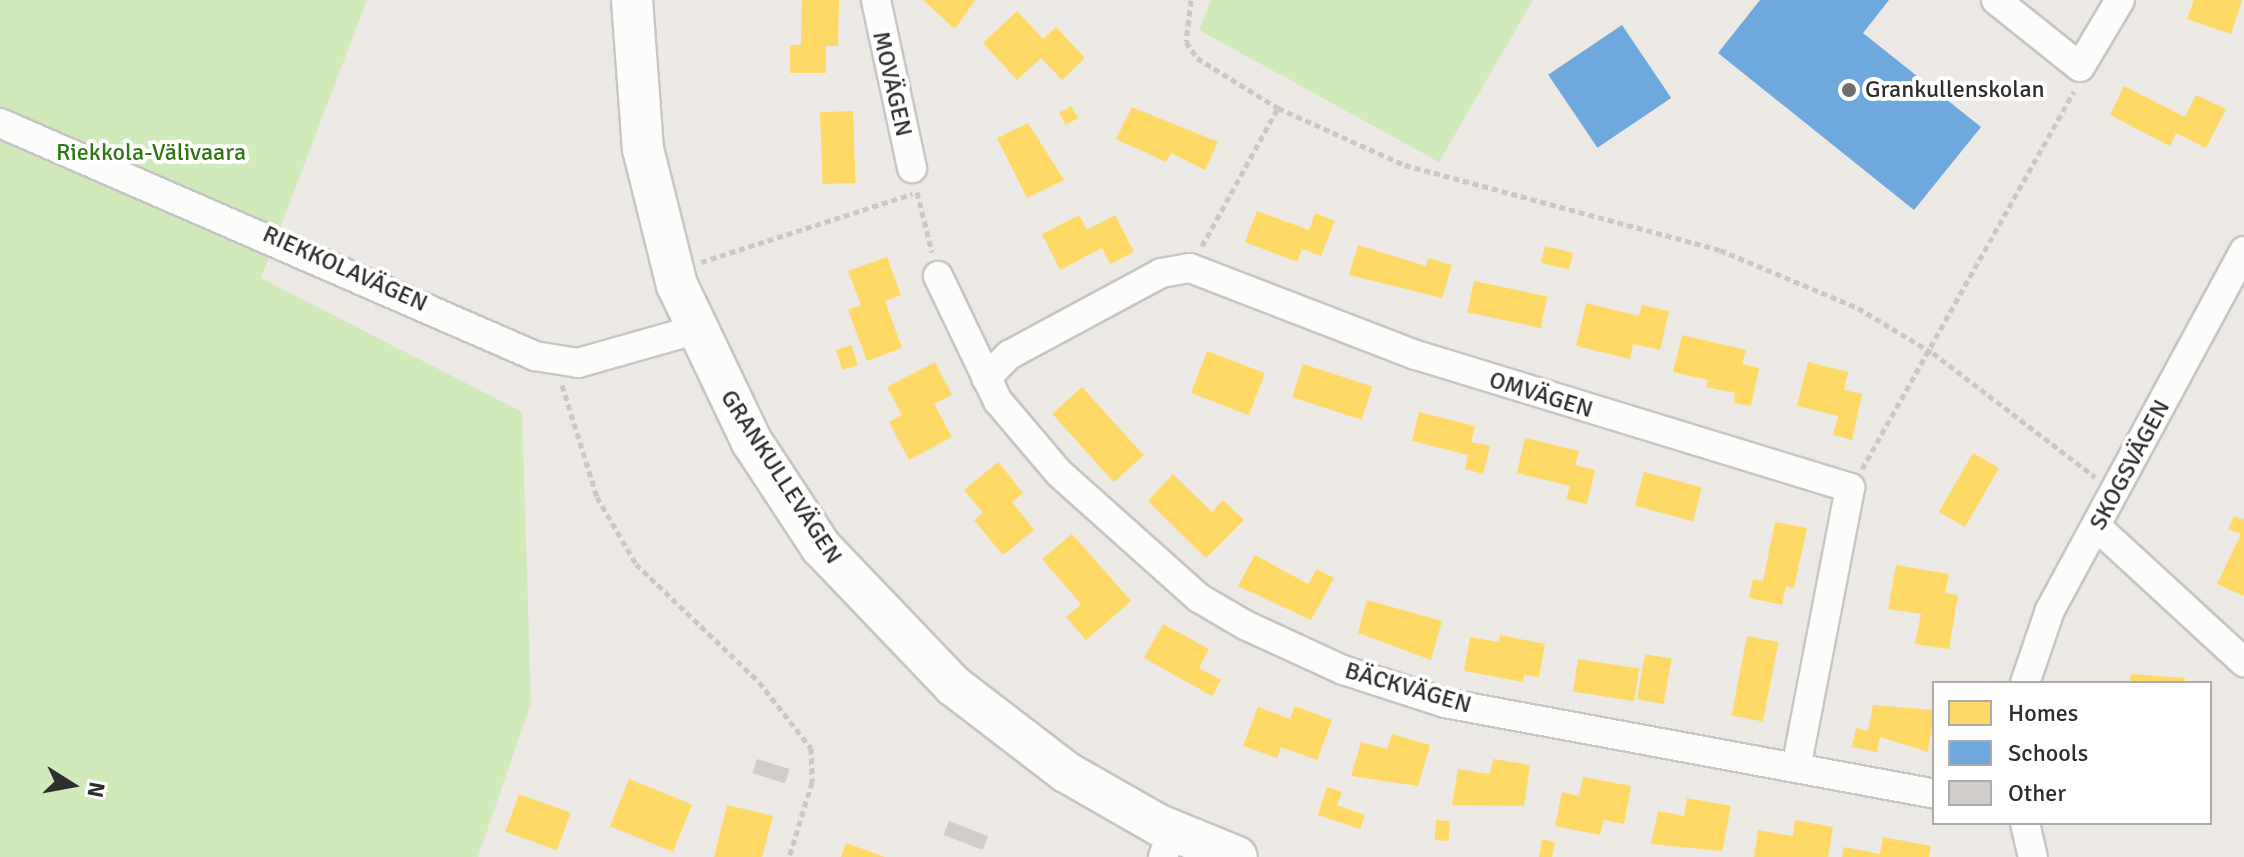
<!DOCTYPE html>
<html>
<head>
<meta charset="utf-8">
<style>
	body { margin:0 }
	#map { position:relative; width:2244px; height:857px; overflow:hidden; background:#ece8e4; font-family:Signika,sans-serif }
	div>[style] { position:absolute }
	.green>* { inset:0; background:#d1eaba }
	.homes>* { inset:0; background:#ffd966; transform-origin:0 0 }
	.schools>* { inset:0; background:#6fa8dc; transform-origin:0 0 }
	.building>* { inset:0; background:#d1ceca; transform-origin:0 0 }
	.path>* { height:5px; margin-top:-2.5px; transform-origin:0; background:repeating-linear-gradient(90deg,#c9c9c8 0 6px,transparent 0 10px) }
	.roads { filter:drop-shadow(2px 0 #c7c6c6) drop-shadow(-2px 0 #c7c6c6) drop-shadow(0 2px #c7c6c6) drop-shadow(0 -2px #c7c6c6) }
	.street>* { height:28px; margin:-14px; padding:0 14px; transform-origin:14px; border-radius:14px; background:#fcfcfb }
	.secondary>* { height:40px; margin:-20px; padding:0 20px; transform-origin:20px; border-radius:20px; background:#fcfcfb }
	.dots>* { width:22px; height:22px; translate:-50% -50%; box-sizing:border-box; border:4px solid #fff; border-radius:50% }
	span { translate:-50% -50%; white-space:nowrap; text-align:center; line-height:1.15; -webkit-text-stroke:8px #fff; paint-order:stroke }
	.street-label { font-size:24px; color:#2e2e2e }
	.poi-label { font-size:24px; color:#2e2e2e }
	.left { translate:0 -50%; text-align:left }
	.park-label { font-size:24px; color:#307513 }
	.legend { position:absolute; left:1932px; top:681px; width:280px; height:144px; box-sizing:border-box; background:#fff; border:2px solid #ababab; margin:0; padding:10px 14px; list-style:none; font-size:24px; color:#2e2e2e }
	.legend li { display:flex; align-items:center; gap:16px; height:40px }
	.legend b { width:40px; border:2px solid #ababab }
	.north { position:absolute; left:32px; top:745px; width:80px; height:80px; -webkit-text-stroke:6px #fff; paint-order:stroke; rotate:101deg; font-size:22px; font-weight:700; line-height:32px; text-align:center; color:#2e2e2e }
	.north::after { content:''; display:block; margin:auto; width:28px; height:36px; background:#2e2e2e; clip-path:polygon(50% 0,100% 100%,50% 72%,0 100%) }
</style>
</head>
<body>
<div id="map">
	<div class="green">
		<i style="clip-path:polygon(0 0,367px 0,261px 278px,522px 412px,531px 703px,478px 857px,0 857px)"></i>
		<i style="clip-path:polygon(1211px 0,1533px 0,1439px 162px,1199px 30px)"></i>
	</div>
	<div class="homes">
		<i style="clip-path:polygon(802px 0,839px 0,838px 46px,826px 46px,826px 73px,790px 73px,790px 45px,801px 45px)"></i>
		<i style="clip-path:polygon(923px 0,975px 0,955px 29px)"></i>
		<i style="clip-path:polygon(2194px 0,2242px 0,2231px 34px,2187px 19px)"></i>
		<i style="clip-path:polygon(1017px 11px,1043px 39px,1056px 27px,1085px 58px,1062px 80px,1041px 58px,1017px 80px,983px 43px)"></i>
		<i style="clip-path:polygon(2124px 86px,2185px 117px,2196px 95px,2226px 109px,2206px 148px,2176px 133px,2170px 146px,2110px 115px)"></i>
		<i style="left:1071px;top:106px;width:14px;height:14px;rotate:60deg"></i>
		<i style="clip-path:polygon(1132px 107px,1218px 142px,1205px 170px,1171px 153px,1166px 162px,1116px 139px)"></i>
		<i style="left:853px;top:111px;width:72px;height:33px;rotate:88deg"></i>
		<i style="clip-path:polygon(1028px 123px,1064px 180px,1027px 198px,997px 138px)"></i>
		<i style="clip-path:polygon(1257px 211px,1309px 230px,1315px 213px,1335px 221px,1321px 256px,1302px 249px,1297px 262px,1245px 242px)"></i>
		<i style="clip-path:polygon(1079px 215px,1087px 230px,1115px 215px,1134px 252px,1110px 264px,1102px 248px,1060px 270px,1042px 234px)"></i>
		<i style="clip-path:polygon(1358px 245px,1426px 266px,1428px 258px,1452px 265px,1442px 298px,1349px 275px)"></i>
		<i style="left:1545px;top:246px;width:29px;height:17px;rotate:14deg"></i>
		<i style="clip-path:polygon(887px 257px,901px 295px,885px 301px,902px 348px,867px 361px,848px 310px,861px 305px,848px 271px)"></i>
		<i style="left:1474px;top:281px;width:75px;height:32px;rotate:12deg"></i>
		<i style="clip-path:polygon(1586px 303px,1639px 316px,1642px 305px,1669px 311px,1660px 350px,1633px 344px,1630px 359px,1576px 346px)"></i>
		<i style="clip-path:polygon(1682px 335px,1746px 350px,1742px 364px,1759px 368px,1751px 406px,1734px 403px,1735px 393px,1706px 387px,1708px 380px,1673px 372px)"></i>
		<i style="left:851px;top:345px;width:21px;height:16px;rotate:71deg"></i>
		<i style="left:1207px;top:351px;width:62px;height:45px;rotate:21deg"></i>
		<i style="clip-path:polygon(935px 362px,952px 395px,934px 404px,952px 437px,909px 460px,889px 422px,902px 415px,887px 387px)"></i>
		<i style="clip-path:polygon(1808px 362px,1848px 372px,1844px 390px,1862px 394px,1852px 440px,1833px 435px,1838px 416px,1797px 406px)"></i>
		<i style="left:1303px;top:364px;width:73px;height:35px;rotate:18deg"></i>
		<i style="left:1082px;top:387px;width:92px;height:40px;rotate:48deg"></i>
		<i style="clip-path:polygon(1419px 412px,1475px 426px,1471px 442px,1490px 446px,1483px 474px,1465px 469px,1468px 455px,1412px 441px)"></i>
		<i style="clip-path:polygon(1525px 438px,1579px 451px,1575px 465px,1595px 470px,1587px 504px,1566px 499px,1570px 486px,1517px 473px)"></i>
		<i style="left:1973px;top:453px;width:30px;height:68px;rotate:30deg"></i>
		<i style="clip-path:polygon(998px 462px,1023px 493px,1012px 502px,1034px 530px,1003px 555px,974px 520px,983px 513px,964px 490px)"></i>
		<i style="left:1644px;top:472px;width:60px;height:35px;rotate:15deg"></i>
		<i style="clip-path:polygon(1173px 474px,1212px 512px,1223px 500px,1244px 520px,1206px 558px,1148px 501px)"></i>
		<i style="clip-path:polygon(2234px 516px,2244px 520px,2244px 596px,2217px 584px,2241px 534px,2228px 529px)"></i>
		<i style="clip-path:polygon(1775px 522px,1807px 528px,1794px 588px,1786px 586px,1782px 605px,1749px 598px,1753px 579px,1763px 581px)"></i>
		<i style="clip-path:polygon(1072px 534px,1131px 601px,1086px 640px,1066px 617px,1081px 604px,1042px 559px)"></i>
		<i style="clip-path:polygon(1255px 555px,1308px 584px,1317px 569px,1334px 578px,1311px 620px,1238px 586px)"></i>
		<i style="clip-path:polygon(1896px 565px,1949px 574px,1945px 593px,1958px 595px,1949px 649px,1915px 644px,1921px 614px,1888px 609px)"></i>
		<i style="clip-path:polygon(1367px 600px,1442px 621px,1431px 660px,1358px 633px)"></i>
		<i style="clip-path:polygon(1163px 624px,1209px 649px,1199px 668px,1221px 680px,1212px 696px,1144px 658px)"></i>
		<i style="clip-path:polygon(1500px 635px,1545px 644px,1539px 677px,1524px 675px,1523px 682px,1464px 671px,1470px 637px,1499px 642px)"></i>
		<i style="left:1747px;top:636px;width:32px;height:81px;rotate:11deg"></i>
		<i style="left:1645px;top:654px;width:27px;height:46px;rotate:10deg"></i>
		<i style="left:1578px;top:659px;width:62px;height:33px;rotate:9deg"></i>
		<i style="clip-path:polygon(2131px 674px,2185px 678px,2184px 683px,2130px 683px)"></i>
		<i style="clip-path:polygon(1873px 705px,1934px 710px,1928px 752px,1880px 737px,1877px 752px,1852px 747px,1856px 728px,1868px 731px)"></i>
		<i style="clip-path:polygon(1295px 706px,1332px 720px,1317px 760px,1281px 747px,1277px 758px,1243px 746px,1258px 707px,1290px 719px)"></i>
		<i style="clip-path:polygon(1392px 734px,1430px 745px,1418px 786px,1351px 776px,1361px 742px,1387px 749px)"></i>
		<i style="clip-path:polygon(1493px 759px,1530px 765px,1524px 806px,1452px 805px,1458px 769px,1490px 774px)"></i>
		<i style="clip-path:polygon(1583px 777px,1631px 786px,1624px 824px,1604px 820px,1600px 835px,1555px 826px,1562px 792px,1579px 796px)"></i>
		<i style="left:629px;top:779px;width:68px;height:51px;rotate:22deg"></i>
		<i style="clip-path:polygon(1327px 787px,1342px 792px,1337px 805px,1365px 815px,1360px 829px,1318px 815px)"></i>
		<i style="left:519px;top:794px;width:55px;height:40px;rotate:20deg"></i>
		<i style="clip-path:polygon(1687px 798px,1731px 806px,1722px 851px,1651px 844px,1658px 811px,1684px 816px)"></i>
		<i style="clip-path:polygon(727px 805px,773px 816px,762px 857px,714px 857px)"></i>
		<i style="left:1436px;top:820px;width:14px;height:20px;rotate:4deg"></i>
		<i style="clip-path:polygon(1795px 820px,1833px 827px,1828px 857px,1754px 857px,1758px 830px,1793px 836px)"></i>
		<i style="clip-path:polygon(1883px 837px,1931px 846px,1929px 857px,1842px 857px,1844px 847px,1880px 854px)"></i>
		<i style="clip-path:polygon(1542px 839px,1555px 842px,1552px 857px,1539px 857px)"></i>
		<i style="clip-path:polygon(846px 843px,885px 857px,841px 857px)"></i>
	</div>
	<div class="schools">
		<i style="clip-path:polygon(1760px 0,1889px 0,1863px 33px,1981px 127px,1914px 210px,1718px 53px)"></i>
		<i style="left:1622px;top:25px;width:88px;height:89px;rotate:56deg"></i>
	</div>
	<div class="building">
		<i style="left:757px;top:759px;width:34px;height:15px;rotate:17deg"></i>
		<i style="left:949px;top:821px;width:42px;height:15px;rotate:21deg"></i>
	</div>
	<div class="path">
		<i style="left:1191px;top:0;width:42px;rotate:96.8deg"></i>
		<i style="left:1186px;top:42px;width:19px;rotate:55deg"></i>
		<i style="left:1197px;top:58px;width:95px;rotate:31.7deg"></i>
		<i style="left:917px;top:192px;width:62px;rotate:76deg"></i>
		<i style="left:1202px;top:246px;width:158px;rotate:-61.2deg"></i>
		<i style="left:1278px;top:108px;width:139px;rotate:24.2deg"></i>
		<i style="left:1405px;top:165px;width:326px;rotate:15.1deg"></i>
		<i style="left:1720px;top:250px;width:150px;rotate:22.8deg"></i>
		<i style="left:1858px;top:308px;width:87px;rotate:31deg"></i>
		<i style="left:1933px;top:353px;width:204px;rotate:37.4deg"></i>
		<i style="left:701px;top:262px;width:222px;rotate:-17.9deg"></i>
		<i style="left:562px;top:385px;width:117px;rotate:72.6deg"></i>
		<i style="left:597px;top:497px;width:78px;rotate:59.8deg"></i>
		<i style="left:636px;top:564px;width:170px;rotate:43.8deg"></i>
		<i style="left:759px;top:682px;width:84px;rotate:51.8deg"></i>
		<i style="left:811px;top:748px;width:34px;rotate:88deg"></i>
		<i style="left:812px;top:782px;width:78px;rotate:107deg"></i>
		<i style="left:1862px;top:469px;width:433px;rotate:-60.7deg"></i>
	</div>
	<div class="roads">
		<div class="street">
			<i style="left:876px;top:0;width:172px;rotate:77.9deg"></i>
			<i style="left:1996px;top:0;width:107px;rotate:38.6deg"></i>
			<i style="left:2080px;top:67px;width:78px;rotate:-59.2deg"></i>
			<i style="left:0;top:123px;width:584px;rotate:23.53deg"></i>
			<i style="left:535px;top:356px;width:44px;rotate:9.2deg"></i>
			<i style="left:578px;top:363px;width:122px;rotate:-15.8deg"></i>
			<i style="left:938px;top:276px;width:139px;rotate:64.4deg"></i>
			<i style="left:998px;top:401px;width:94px;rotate:49.7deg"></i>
			<i style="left:1059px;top:473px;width:188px;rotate:41.8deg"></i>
			<i style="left:1199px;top:598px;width:53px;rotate:30.4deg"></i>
			<i style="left:1245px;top:625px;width:108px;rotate:24.7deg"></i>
			<i style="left:1343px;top:670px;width:107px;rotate:17.9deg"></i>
			<i style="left:1445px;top:703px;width:497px;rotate:10.5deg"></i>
			<i style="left:986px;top:378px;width:33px;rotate:-45deg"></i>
			<i style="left:1009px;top:355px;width:173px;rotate:-28.3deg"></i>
			<i style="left:1161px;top:273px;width:29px;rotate:-10deg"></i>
			<i style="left:1190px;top:268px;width:242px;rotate:21.1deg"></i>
			<i style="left:1416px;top:355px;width:454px;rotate:17deg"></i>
			<i style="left:1850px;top:488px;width:285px;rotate:100.9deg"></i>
			<i style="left:2097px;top:527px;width:200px;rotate:42.6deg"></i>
			<i style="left:2025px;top:683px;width:77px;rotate:-71.1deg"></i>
			<i style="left:2050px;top:610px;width:408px;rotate:-61.6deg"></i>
			<i style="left:2025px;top:823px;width:35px;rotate:77deg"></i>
			<i style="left:1163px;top:857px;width:28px;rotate:-71deg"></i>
		</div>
		<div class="secondary">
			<i style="left:632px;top:0;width:149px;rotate:85.8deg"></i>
			<i style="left:643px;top:149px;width:140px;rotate:76deg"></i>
			<i style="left:677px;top:285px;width:174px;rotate:64.5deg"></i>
			<i style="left:752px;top:442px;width:126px;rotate:56.7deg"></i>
			<i style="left:821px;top:547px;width:192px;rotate:46.3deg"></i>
			<i style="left:954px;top:686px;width:141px;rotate:37.5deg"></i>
			<i style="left:1066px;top:772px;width:107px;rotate:29.7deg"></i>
			<i style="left:1159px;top:825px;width:84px;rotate:22.3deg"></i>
		</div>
	</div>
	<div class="dots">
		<i style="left:1849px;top:90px;background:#706f6e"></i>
	</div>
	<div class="street-label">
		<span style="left:892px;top:84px;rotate:77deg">MOVÄGEN</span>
		<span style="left:345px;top:269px;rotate:24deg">RIEKKOLAVÄGEN</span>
		<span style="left:1541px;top:395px;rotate:17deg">OMVÄGEN</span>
		<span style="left:2130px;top:465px;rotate:-62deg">SKOGSVÄGEN</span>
		<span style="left:781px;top:477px;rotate:57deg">GRANKULLEVÄGEN</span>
		<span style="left:1408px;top:688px;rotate:16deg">BÄCKVÄGEN</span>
	</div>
	<div class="poi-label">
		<span class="left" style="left:1865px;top:90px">Grankullenskolan</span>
	</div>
	<div class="park-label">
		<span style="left:151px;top:153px">Riekkola-Välivaara</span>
	</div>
	<ul class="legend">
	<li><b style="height:22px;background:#ffd966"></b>Homes</li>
	<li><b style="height:22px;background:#6fa8dc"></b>Schools</li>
	<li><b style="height:22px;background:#d1ceca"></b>Other</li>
	</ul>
	<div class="north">N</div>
</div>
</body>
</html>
